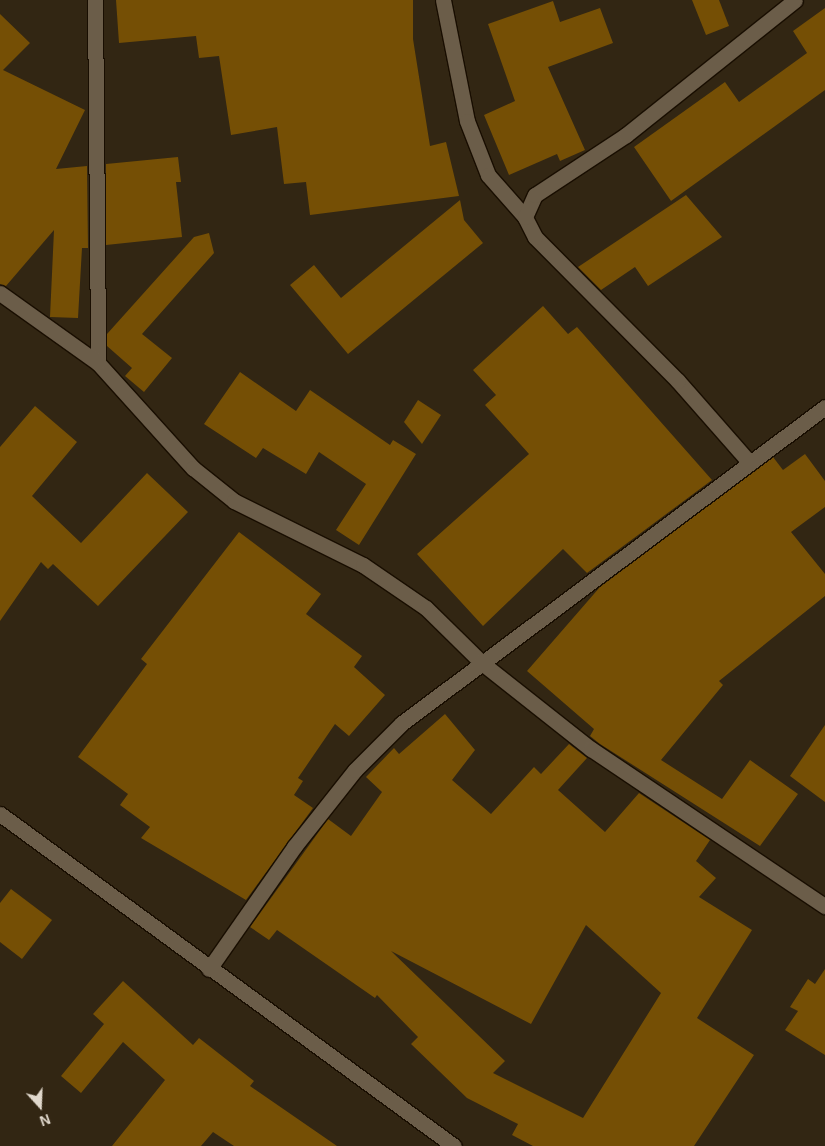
<!DOCTYPE html>
<html>
<head>
<meta charset="utf-8">
<style>
	body { margin:0 }
	#map { position:relative; width:825px; height:1146px; overflow:hidden; background:#322613; font-family:Arial,sans-serif }
	div>[style] { position:absolute }
	.building>* { inset:0; background:#754f05 }
	.roads { filter:drop-shadow(1px 0 #190e01) drop-shadow(-1px 0 #190e01) drop-shadow(0 1px #190e01) drop-shadow(0 -1px #190e01) }
	.minor>* { height:15px; margin:-7.5px; padding:0 7.5px; transform-origin:7.5px; border-radius:7.5px; background:#6b5d49 }
	.secondary>* { height:15px; margin:-7.5px; padding:0 7.5px; transform-origin:7.5px; border-radius:7.5px; background:#6b5d49 }
	span { translate:-50% -50%; white-space:nowrap; text-align:center; line-height:1.15; -webkit-text-stroke:4px #322613; paint-order:stroke }
	.north { position:absolute; left:15px; top:1081px; width:50px; height:50px; -webkit-text-stroke:4px #322613; paint-order:stroke; rotate:160deg; font-size:14px; font-weight:700; line-height:20px; text-align:center; color:#e0d8cc }
	.north::after { content:''; display:block; margin:auto; width:18px; height:22px; background:#e0d8cc; clip-path:polygon(50% 0,100% 100%,50% 72%,0 100%) }
</style>
</head>
<body>
<div id="map">
	<div class="building">
		<i style="clip-path:polygon(116px 0,413px 0,413px 39px,430px 146px,446px 142px,459px 196px,310px 215px,306px 182px,284px 184px,277px 127px,231px 135px,219px 56px,199px 58px,196px 36px,119px 43px)"></i>
		<i style="clip-path:polygon(692px 0,719px 0,729px 26px,706px 35px)"></i>
		<i style="clip-path:polygon(553px 1px,560px 22px,600px 8px,613px 43px,548px 67px,585px 150px,560px 161px,557px 154px,509px 175px,484px 115px,515px 101px,488px 24px)"></i>
		<i style="clip-path:polygon(825px 8px,825px 90px,671px 201px,634px 147px,725px 82px,739px 102px,807px 53px,793px 31px)"></i>
		<i style="clip-path:polygon(0 14px,30px 43px,3px 70px,85px 110px,56px 169px,87px 166px,88px 248px,82px 248px,78px 318px,50px 317px,54px 230px,6px 286px,0 284px)"></i>
		<i style="clip-path:polygon(178px 157px,181px 182px,176px 182px,182px 237px,106px 245px,106px 164px)"></i>
		<i style="clip-path:polygon(686px 195px,722px 237px,648px 286px,635px 267px,601px 290px,578px 267px)"></i>
		<i style="clip-path:polygon(460px 200px,464px 220px,483px 243px,348px 354px,290px 285px,314px 265px,341px 298px)"></i>
		<i style="clip-path:polygon(209px 233px,214px 253px,142px 334px,172px 358px,144px 392px,125px 376px,132px 368px,107px 346px,107px 334px,194px 237px)"></i>
		<i style="clip-path:polygon(543px 306px,568px 334px,577px 327px,712px 480px,587px 573px,563px 549px,483px 626px,417px 554px,529px 454px,485px 405px,496px 395px,473px 370px)"></i>
		<i style="clip-path:polygon(240px 372px,296px 411px,310px 390px,390px 445px,393px 440px,416px 454px,359px 545px,336px 530px,366px 484px,319px 452px,306px 474px,263px 448px,256px 458px,204px 424px)"></i>
		<i style="clip-path:polygon(418px 400px,441px 415px,422px 444px,404px 422px)"></i>
		<i style="clip-path:polygon(35px 406px,77px 442px,32px 496px,81px 543px,147px 473px,188px 512px,98px 606px,53px 564px,48px 569px,41px 562px,0 621px,0 447px)"></i>
		<i style="clip-path:polygon(805px 454px,825px 481px,825px 507px,791px 532px,825px 574px,825px 596px,719px 681px,723px 685px,661px 760px,722px 799px,750px 760px,798px 794px,760px 846px,600px 744px,590px 736px,594px 729px,527px 671px,600px 587px,773px 457px,783px 470px)"></i>
		<i style="clip-path:polygon(239px 532px,321px 594px,306px 614px,362px 656px,354px 667px,385px 695px,349px 736px,335px 724px,298px 778px,303px 781px,294px 795px,313px 808px,246px 900px,141px 838px,150px 827px,120px 805px,128px 794px,78px 757px,147px 664px,141px 659px)"></i>
		<i style="clip-path:polygon(evenodd,445px 714px,475px 750px,452px 780px,491px 814px,534px 767px,541px 774px,569px 744px,587px 758px,558px 790px,605px 832px,639px 793px,710px 840px,696px 861px,716px 878px,699px 897px,752px 930px,697px 1018px,754px 1055px,694px 1146px,533px 1146px,512px 1135px,518px 1124px,467px 1098px,411px 1044px,418px 1037px,377px 995px,375px 998px,277px 930px,269px 940px,250px 927px,328px 819px,351px 836px,382px 792px,366px 777px,394px 748px,399px 754px,445px 714px,586px 925px,661px 993px,583px 1118px,493px 1073px,505px 1061px,391px 951px,531px 1024px,586px 925px)"></i>
		<i style="clip-path:polygon(825px 725px,825px 802px,790px 776px)"></i>
		<i style="clip-path:polygon(11px 889px,52px 920px,22px 959px,0 942px,0 903px)"></i>
		<i style="clip-path:polygon(825px 969px,825px 1055px,785px 1030px,798px 1011px,790px 1007px,808px 979px,815px 984px)"></i>
		<i style="clip-path:polygon(123px 981px,193px 1045px,199px 1038px,254px 1081px,250px 1086px,337px 1146px,234px 1146px,213px 1132px,201px 1146px,112px 1146px,165px 1080px,123px 1042px,81px 1093px,61px 1076px,104px 1024px,93px 1014px)"></i>
	</div>
	<div class="roads">
		<div class="minor">
			<i style="left:95px;top:0;width:363px;rotate:89.5deg"></i>
			<i style="left:98px;top:363px;width:142px;rotate:47.9deg"></i>
			<i style="left:193px;top:468px;width:53px;rotate:38.8deg"></i>
			<i style="left:234px;top:501px;width:144px;rotate:26.4deg"></i>
			<i style="left:363px;top:565px;width:76px;rotate:34.3deg"></i>
			<i style="left:426px;top:608px;width:78px;rotate:44.5deg"></i>
			<i style="left:482px;top:663px;width:139px;rotate:38.3deg"></i>
			<i style="left:591px;top:749px;width:282px;rotate:33.9deg"></i>
			<i style="left:443px;top:0;width:123px;rotate:78.8deg"></i>
			<i style="left:467px;top:121px;width:58px;rotate:68.7deg"></i>
			<i style="left:488px;top:175px;width:56px;rotate:48.6deg"></i>
			<i style="left:0;top:293px;width:120px;rotate:35.5deg"></i>
			<i style="left:750px;top:463px;width:109px;rotate:-131.3deg"></i>
			<i style="left:678px;top:381px;width:203px;rotate:-134.8deg"></i>
			<i style="left:535px;top:237px;width:22px;rotate:-117deg"></i>
			<i style="left:525px;top:217px;width:24px;rotate:-66deg"></i>
			<i style="left:535px;top:195px;width:109px;rotate:-33.4deg"></i>
			<i style="left:626px;top:135px;width:216px;rotate:-38.6deg"></i>
			<i style="left:209px;top:969px;width:149px;rotate:-55.1deg"></i>
			<i style="left:294px;top:847px;width:98px;rotate:-51.6deg"></i>
			<i style="left:355px;top:770px;width:66px;rotate:-45deg"></i>
			<i style="left:402px;top:723px;width:528px;rotate:-36.76deg"></i>
		</div>
		<div class="secondary">
			<i style="left:0;top:814px;width:562px;rotate:36.18deg"></i>
		</div>
	</div>
	<div class="north">N</div>
</div>
</body>
</html>
